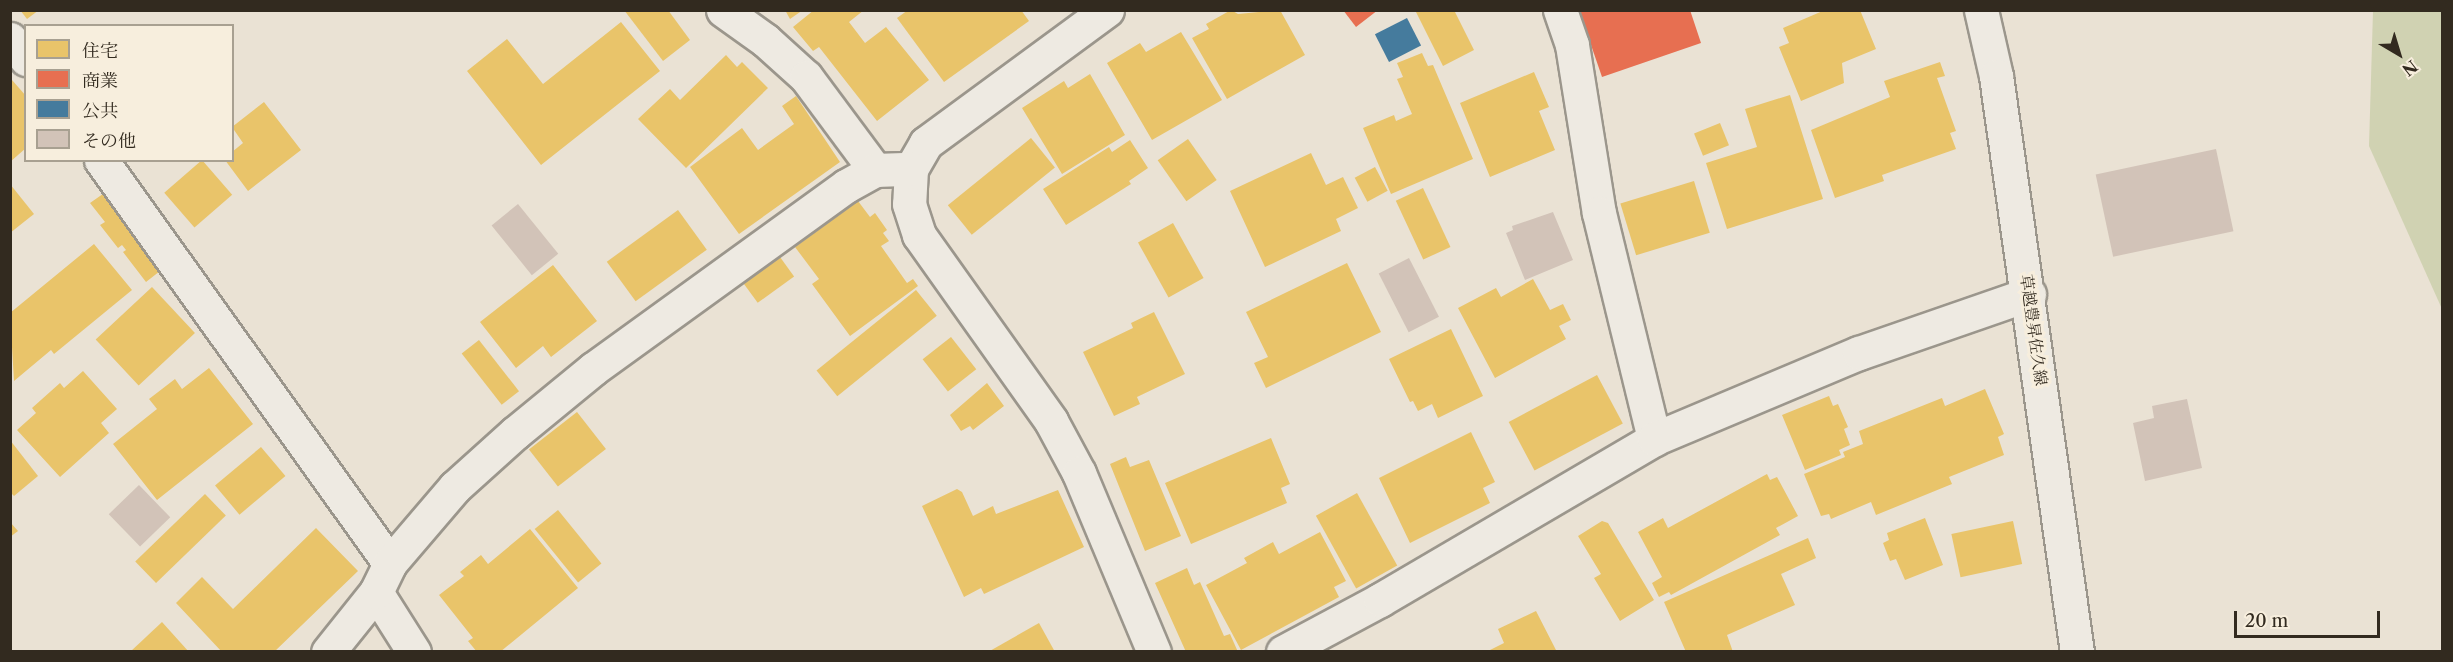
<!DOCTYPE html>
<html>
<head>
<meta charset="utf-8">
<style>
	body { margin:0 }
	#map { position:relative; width:2453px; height:662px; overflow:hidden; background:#eae2d4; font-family:"Libre Caslon Text","Noto Serif JP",serif }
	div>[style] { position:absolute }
	.green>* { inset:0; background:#d0d2b2 }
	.homes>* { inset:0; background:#e9c46a; transform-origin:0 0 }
	.shops>* { inset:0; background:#e76f51 }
	.public>* { inset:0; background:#457b9d; transform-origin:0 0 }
	.building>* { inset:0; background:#d2c3b8; transform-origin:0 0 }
	.roads { filter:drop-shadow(2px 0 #9b968c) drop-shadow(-2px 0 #9b968c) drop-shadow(0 2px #9b968c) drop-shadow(0 -2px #9b968c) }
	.street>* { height:33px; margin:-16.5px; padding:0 16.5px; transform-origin:16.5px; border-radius:16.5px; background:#eeeae2 }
	.secondary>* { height:33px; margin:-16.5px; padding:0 16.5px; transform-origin:16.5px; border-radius:16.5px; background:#eeeae2 }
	span { translate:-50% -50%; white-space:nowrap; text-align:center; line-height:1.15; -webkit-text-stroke:6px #f7eedd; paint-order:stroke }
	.street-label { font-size:16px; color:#322a1f }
	.frame { position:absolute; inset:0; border:12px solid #322a1f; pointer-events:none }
	.legend { position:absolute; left:24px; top:24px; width:210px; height:138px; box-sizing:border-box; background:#f7eedd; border:2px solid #a8a091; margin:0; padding:8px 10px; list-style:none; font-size:18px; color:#322a1f }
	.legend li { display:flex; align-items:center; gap:12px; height:30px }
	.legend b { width:30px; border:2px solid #a8a091 }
	.north { position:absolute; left:2369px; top:24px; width:60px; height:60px; -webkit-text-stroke:4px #f7eedd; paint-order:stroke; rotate:142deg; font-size:16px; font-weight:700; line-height:24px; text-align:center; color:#322a1f }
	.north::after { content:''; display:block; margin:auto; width:21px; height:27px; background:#322a1f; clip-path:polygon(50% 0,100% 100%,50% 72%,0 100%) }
	.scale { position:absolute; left:2234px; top:611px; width:146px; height:27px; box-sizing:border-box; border:3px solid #322a1f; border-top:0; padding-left:8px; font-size:18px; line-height:21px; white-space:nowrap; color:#322a1f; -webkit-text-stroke:4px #f7eedd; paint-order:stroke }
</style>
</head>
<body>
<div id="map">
	<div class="green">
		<i style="clip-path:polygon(2373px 11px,2442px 11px,2442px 309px,2369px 146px)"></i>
	</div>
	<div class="homes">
		<i style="clip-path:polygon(20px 10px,39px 10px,27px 19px)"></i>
		<i style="clip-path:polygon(624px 10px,668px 10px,690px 40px,663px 61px)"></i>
		<i style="clip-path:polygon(785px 10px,803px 10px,790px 19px)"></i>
		<i style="clip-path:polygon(814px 10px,864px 10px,849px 22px,865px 43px,886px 27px,929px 80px,877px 121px,819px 47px,813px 51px,793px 27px)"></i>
		<i style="clip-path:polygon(908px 10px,1021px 10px,1029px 21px,944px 82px,897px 18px)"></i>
		<i style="clip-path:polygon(1231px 10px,1238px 14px,1280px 10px,1305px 55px,1227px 99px,1192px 38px,1209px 29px,1206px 24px)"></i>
		<i style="clip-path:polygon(1415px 10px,1454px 10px,1474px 50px,1443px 66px)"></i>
		<i style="clip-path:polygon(1825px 10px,1860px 10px,1876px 49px,1842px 63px,1844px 83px,1801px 101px,1779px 47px,1789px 43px,1783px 28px)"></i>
		<i style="clip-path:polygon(621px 22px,660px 71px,541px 165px,467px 71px,507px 39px,543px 84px)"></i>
		<i style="clip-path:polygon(1181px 32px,1222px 100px,1152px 140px,1107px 63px,1140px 43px,1146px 52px)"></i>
		<i style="clip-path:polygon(1422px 53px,1428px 66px,1433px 65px,1473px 159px,1391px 194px,1363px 128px,1394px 115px,1396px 121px,1412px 114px,1397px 79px,1403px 77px,1397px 63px)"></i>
		<i style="clip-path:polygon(726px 55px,737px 67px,742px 62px,768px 88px,686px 168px,638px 119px,670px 89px,680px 100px)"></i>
		<i style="clip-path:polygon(1940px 62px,1945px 76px,1937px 78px,1956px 131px,1950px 133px,1956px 149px,1882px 175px,1884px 181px,1835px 198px,1811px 130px,1890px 97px,1884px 81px)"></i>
		<i style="clip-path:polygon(1534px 72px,1549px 107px,1539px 111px,1555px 150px,1490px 177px,1460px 103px)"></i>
		<i style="clip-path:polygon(1090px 74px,1125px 135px,1062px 174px,1022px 108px,1064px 81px,1068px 88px)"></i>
		<i style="clip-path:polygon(12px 80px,26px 96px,26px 148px,10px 162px)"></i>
		<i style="clip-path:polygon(1790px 95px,1823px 199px,1727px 229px,1706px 163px,1757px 147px,1745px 109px)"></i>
		<i style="clip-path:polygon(796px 96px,840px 162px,739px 234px,690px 167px,742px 128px,758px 150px,794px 124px,782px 106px)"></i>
		<i style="clip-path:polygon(264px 102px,301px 150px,248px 191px,225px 160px,232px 160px,232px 152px,243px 143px,232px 127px)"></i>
		<i style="left:1720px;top:123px;width:24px;height:28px;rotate:68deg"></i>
		<i style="left:1031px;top:138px;width:38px;height:107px;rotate:51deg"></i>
		<i style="left:1188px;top:139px;width:50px;height:37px;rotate:55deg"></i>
		<i style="clip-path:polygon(1130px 140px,1148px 168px,1129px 181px,1131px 184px,1066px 225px,1043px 189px,1109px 147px,1112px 152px)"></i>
		<i style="clip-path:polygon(1311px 153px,1326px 185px,1343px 177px,1358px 208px,1336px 219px,1341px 231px,1265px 267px,1230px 191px)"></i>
		<i style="left:202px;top:160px;width:46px;height:50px;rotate:49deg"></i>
		<i style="left:1375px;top:167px;width:27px;height:23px;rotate:62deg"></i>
		<i style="left:1694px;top:181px;width:54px;height:77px;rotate:73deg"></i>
		<i style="clip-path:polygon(10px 184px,34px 214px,10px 233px)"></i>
		<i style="left:1423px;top:188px;width:65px;height:30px;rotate:65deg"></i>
		<i style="clip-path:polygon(110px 189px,169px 264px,146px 282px,123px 252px,126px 250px,122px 245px,118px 248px,100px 225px,105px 222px,90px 203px)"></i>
		<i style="clip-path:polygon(858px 201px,870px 217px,875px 213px,887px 230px,883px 233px,889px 241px,881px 246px,907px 283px,913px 279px,918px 286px,850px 336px,812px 284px,819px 279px,795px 247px)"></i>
		<i style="left:678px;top:210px;width:49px;height:88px;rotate:54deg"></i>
		<i style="left:1173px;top:223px;width:63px;height:40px;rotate:61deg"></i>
		<i style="clip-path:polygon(94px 244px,132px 290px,54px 354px,51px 350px,14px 381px,10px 313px)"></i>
		<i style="left:780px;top:257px;width:24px;height:45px;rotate:54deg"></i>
		<i style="clip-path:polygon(1347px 263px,1381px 332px,1266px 388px,1254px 363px,1268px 357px,1246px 312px)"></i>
		<i style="clip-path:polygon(553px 265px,597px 321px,551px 357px,543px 346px,516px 368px,480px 322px)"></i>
		<i style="clip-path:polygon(1533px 279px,1550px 310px,1563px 304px,1571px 320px,1559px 326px,1566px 339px,1495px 378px,1458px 308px,1496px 288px,1501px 297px)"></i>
		<i style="left:152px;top:287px;width:63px;height:77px;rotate:47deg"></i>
		<i style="left:916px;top:290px;width:33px;height:128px;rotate:51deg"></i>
		<i style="clip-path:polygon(1154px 312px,1185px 374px,1137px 397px,1140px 404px,1114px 416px,1083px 352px,1133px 328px,1131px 323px)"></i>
		<i style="clip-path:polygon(1451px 329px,1483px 396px,1438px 418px,1432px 404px,1418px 411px,1413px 401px,1410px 402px,1389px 359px)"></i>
		<i style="left:951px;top:337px;width:41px;height:36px;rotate:52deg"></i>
		<i style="left:479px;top:340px;width:65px;height:22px;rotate:52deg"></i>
		<i style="clip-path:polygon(209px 368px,253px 424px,157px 500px,113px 444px,157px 409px,149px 399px,175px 379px,182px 389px)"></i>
		<i style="clip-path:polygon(83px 371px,117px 409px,101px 423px,109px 433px,60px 477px,17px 430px,36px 413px,32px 408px,60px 383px,64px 388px)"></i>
		<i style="left:1597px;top:375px;width:55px;height:100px;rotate:62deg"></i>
		<i style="clip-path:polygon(987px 383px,1004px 406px,973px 430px,970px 426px,961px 431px,950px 415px)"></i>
		<i style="clip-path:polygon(1985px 389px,2004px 434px,1998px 437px,2004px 455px,1949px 477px,1952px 484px,1876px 515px,1871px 502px,1831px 519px,1829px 514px,1821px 516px,1804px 474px,1845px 457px,1843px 452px,1863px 444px,1859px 431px,1942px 398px,1945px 406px)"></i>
		<i style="clip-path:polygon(1829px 396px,1833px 406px,1838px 404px,1848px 427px,1844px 429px,1850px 445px,1839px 450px,1841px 455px,1805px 470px,1782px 415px)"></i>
		<i style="left:577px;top:412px;width:47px;height:61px;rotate:52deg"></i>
		<i style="clip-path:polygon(1471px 432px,1495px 482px,1483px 488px,1490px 503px,1410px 543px,1379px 478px)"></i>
		<i style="clip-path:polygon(1271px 438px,1290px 484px,1281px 488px,1287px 503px,1191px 544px,1165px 483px)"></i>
		<i style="clip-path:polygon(10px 440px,38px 476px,14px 496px,10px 492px)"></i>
		<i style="left:261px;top:447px;width:38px;height:60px;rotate:50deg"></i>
		<i style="clip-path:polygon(1126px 457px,1130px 467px,1149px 460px,1181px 536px,1145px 551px,1110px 464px)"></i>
		<i style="clip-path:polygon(1767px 474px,1770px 480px,1777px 477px,1798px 516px,1776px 528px,1780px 535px,1671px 595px,1669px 592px,1659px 597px,1652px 583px,1662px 577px,1638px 532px,1663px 518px,1668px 528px)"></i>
		<i style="clip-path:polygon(957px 489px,962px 492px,973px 516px,993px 506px,996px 514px,1058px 490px,1084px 547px,984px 594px,981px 588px,964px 597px,922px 506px)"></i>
		<i style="left:1357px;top:493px;width:83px;height:47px;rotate:61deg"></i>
		<i style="left:205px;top:494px;width:30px;height:97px;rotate:46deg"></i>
		<i style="left:558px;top:510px;width:69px;height:30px;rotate:51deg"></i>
		<i style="clip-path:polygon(1925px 518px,1943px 565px,1905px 580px,1896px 559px,1890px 561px,1883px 543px,1889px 540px,1887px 533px)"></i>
		<i style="clip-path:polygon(1602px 521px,1608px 523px,1654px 600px,1620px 621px,1594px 578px,1601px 574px,1578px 536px)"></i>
		<i style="left:2013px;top:521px;width:44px;height:63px;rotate:78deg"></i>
		<i style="clip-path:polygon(10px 522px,18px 531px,10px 537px)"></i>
		<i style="clip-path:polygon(316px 528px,358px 571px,274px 652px,222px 652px,176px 603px,202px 577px,233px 609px)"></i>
		<i style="clip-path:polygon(530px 529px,578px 588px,500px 652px,477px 652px,468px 641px,473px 638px,439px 595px,464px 576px,460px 572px,481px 555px,488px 564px)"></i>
		<i style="clip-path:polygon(1320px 532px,1346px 581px,1334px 587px,1339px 597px,1241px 650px,1206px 585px,1247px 563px,1244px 558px,1273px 542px,1279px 554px)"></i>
		<i style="clip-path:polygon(1808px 538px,1816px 558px,1781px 574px,1795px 605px,1727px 635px,1733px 652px,1686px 652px,1664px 602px)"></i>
		<i style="clip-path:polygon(1187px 568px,1194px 585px,1200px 582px,1224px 636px,1230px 634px,1238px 652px,1186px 652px,1155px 583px)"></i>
		<i style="clip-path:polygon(1536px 611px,1557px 652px,1486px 652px,1504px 643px,1498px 629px)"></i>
		<i style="clip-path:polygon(162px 622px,189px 652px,130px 652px)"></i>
		<i style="clip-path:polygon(1039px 623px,1055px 652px,988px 652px)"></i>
	</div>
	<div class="shops">
		<i style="clip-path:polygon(1343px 10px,1378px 10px,1356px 27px)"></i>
		<i style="clip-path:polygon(1579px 10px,1690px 10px,1701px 43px,1602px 77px)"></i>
	</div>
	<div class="public">
		<i style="left:1407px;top:18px;width:31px;height:36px;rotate:63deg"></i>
	</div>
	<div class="building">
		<i style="left:2216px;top:149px;width:84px;height:123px;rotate:78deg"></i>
		<i style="left:518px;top:204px;width:64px;height:34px;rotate:51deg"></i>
		<i style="clip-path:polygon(1553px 212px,1573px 260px,1525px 280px,1506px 233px,1513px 230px,1512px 226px)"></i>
		<i style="left:1409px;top:258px;width:66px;height:34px;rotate:63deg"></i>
		<i style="clip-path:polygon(2187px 399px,2202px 468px,2145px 481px,2133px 423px,2154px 418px,2152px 406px)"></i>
		<i style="left:139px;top:485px;width:45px;height:42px;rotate:46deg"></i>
	</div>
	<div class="roads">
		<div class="street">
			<i style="left:723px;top:10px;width:52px;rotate:35.5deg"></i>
			<i style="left:765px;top:40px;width:55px;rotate:42.1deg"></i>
			<i style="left:806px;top:77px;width:116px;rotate:53.4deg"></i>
			<i style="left:1107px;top:10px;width:225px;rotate:143.7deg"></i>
			<i style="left:926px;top:143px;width:30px;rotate:120deg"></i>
			<i style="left:911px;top:169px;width:35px;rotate:93deg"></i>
			<i style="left:909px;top:204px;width:33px;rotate:72deg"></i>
			<i style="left:919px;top:235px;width:228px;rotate:54.6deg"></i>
			<i style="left:1051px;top:421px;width:59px;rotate:61.7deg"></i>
			<i style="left:1079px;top:473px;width:194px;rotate:67.3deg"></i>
			<i style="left:1560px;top:10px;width:37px;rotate:71deg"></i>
			<i style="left:1572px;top:45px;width:170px;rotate:80.9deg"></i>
			<i style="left:1599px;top:213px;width:233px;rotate:76.3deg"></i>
			<i style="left:10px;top:39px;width:26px;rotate:51deg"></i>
			<i style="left:101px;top:160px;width:496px;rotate:54.4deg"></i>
			<i style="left:376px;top:592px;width:71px;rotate:57.7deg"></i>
			<i style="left:328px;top:652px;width:77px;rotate:-51.3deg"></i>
			<i style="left:376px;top:592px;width:32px;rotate:-64deg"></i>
			<i style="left:390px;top:563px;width:100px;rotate:-49.5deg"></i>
			<i style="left:455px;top:487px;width:81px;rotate:-42deg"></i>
			<i style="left:515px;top:433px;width:101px;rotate:-39.4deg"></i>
			<i style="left:593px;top:369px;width:312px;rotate:-35.9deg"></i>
			<i style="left:846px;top:186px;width:33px;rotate:-29deg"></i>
			<i style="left:875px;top:170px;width:36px;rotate:-2deg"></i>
			<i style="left:1283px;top:652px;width:110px;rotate:-28.2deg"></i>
			<i style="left:1380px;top:600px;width:318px;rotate:-30.4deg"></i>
			<i style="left:1654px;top:439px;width:222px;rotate:-22.8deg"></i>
			<i style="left:1859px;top:353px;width:180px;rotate:-19.1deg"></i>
		</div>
		<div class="secondary">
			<i style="left:1981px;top:10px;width:68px;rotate:77.2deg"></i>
			<i style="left:1996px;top:76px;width:582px;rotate:82deg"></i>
		</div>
	</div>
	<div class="street-label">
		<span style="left:2034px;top:330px;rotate:82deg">草越豊昇佐久線</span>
	</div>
	<div class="frame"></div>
	<ul class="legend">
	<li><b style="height:16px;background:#e9c46a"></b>住宅</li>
	<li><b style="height:16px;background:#e76f51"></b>商業</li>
	<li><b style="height:16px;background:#457b9d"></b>公共</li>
	<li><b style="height:16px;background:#d2c3b8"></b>その他</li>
	</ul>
	<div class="north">N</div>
	<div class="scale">20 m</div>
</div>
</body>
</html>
